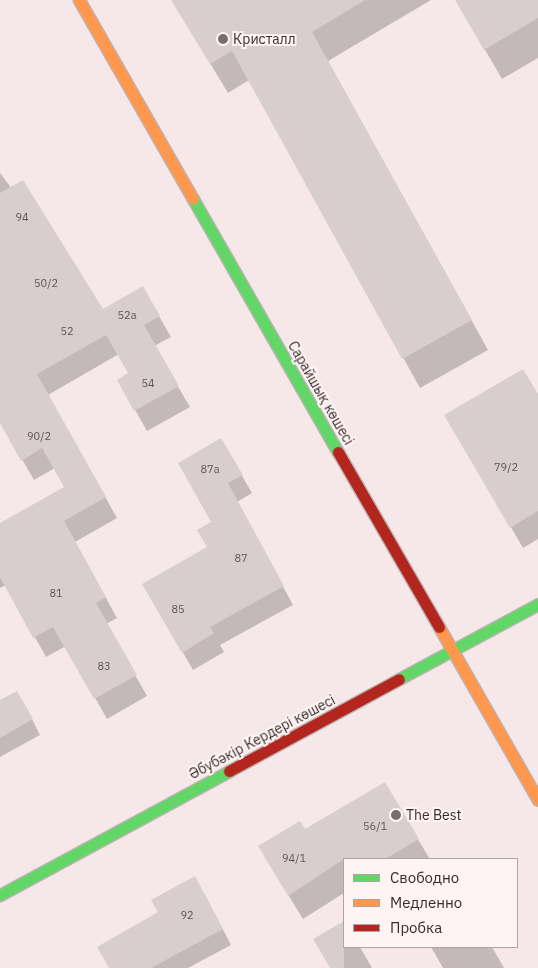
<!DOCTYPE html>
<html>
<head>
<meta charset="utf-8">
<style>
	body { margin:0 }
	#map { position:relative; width:538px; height:968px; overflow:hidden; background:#f6e8e8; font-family:"IBM Plex Sans",sans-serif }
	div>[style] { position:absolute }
	.shadow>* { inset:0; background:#0003 }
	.building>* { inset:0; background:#d9cece }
	.roads { filter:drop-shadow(1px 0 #beb3b3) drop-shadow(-1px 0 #beb3b3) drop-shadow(0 1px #beb3b3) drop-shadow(0 -1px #beb3b3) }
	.fast>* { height:11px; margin:-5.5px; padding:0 5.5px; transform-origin:5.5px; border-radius:5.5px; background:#63d668 }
	.slow>* { height:11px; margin:-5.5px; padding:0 5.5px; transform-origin:5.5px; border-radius:5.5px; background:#ff974d }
	.jam>* { height:11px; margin:-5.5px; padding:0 5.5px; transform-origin:5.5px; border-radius:5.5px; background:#b3261e }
	.dots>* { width:14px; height:14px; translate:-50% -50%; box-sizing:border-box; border:2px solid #fef4f3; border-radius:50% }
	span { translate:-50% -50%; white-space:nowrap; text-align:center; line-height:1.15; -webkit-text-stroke:4px #fef4f3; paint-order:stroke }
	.number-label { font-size:11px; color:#5f5454 }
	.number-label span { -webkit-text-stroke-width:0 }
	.poi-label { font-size:14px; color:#362c2c }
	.left { translate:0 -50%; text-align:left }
	.street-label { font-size:14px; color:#362c2c }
	.legend { position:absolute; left:343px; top:858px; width:175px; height:90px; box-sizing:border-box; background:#fef4f3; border:1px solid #aea4a3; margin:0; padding:6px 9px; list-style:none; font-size:15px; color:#362c2c }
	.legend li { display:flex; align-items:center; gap:10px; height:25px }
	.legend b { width:25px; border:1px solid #aea4a3 }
</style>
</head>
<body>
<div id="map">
	<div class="shadow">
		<i style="clip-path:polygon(172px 0,431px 0,328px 61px,488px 350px,420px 388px,249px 80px,228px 93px)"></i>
		<i style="clip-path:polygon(456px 0,538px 0,538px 58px,502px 79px)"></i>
		<i style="clip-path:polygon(0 173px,103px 311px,143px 288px,171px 337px,154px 346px,190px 407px,147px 431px,118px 380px,130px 374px,119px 354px,48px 395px,117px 518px,75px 542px,117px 618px,106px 624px,147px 696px,107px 719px,66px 646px,46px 657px,6px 585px,0 588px,0 525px,66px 488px,55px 468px,34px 480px,0 421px)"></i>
		<i style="clip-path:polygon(538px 396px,538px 539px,523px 548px,446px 416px)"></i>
		<i style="clip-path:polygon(221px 440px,252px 493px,237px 502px,293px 605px,220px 645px,224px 652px,193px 670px,144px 585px,208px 547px)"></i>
		<i style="clip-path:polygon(0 702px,26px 707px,40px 735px,0 757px)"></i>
		<i style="clip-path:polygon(384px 784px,430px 859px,344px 859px,344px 893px,303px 919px,273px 870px,305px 831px)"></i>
		<i style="clip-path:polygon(204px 893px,231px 945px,188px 968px,111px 968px)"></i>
		<i style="clip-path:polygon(344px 923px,344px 947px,360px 947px,372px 968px,331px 968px,315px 940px)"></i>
		<i style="clip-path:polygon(431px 947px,492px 947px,504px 968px,443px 968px)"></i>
	</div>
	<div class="building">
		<i style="clip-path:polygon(171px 0,365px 0,312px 32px,472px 320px,402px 359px,232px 51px,210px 64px)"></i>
		<i style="clip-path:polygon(455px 0,538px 0,538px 18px,484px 50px)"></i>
		<i style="clip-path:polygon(23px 180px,103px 309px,143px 286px,160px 316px,144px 325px,179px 386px,134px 411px,117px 380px,128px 373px,106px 335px,37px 374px,106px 497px,64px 521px,106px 597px,96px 603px,137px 675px,94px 699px,53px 627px,33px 638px,0 577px,0 523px,64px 487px,42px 448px,21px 461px,0 423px,0 193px)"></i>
		<i style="clip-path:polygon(523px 369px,538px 394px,538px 511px,510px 528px,444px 415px)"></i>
		<i style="clip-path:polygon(221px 438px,243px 475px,228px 483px,284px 586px,210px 627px,214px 633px,182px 653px,142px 584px,207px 547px,197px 530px,211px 522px,178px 463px)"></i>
		<i style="clip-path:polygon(17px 691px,33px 719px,0 738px,0 700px)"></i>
		<i style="clip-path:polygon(385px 782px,419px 839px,385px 859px,344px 859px,288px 896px,258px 846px,300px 821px,305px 829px)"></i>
		<i style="clip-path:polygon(195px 876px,223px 929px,151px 968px,109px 968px,97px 947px,158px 912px,151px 900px)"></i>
		<i style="clip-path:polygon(344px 921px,344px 968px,330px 968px,313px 939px)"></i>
	</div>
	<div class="roads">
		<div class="fast">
			<i style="left:193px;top:199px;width:292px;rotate:60.2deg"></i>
			<i style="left:399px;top:679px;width:158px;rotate:-28.3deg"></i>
			<i style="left:0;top:895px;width:260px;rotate:-28.4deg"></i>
		</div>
		<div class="slow">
			<i style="left:79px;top:0;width:229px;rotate:60.2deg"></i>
			<i style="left:439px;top:627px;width:199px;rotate:60.2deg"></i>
		</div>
		<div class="jam">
			<i style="left:338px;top:452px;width:202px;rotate:60deg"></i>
			<i style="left:229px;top:771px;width:193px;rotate:-28.4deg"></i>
		</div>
	</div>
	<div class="dots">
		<i style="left:223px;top:39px;background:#796e6e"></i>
		<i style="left:396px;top:815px;background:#796e6e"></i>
	</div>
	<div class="number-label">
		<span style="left:22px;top:217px">94</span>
		<span style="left:46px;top:283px">50/2</span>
		<span style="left:127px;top:315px">52а</span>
		<span style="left:67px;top:331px">52</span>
		<span style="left:148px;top:383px">54</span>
		<span style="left:39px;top:436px">90/2</span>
		<span style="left:506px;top:467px">79/2</span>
		<span style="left:210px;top:469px">87а</span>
		<span style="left:241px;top:558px">87</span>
		<span style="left:56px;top:593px">81</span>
		<span style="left:178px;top:609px">85</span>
		<span style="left:104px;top:666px">83</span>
		<span style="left:375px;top:826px">56/1</span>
		<span style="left:294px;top:858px">94/1</span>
		<span style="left:187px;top:915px">92</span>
	</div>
	<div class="poi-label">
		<span class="left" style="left:233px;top:39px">Кристалл</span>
		<span class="left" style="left:406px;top:815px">The Best</span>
	</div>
	<div class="street-label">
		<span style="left:321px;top:393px;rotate:60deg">Сарайшық көшесі</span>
		<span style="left:262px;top:737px;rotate:-28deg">Әбубәкір Кердері көшесі</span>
	</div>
	<ul class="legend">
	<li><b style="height:6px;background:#63d668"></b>Свободно</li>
	<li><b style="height:6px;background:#ff974d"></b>Медленно</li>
	<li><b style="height:6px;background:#b3261e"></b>Пробка</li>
	</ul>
</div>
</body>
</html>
